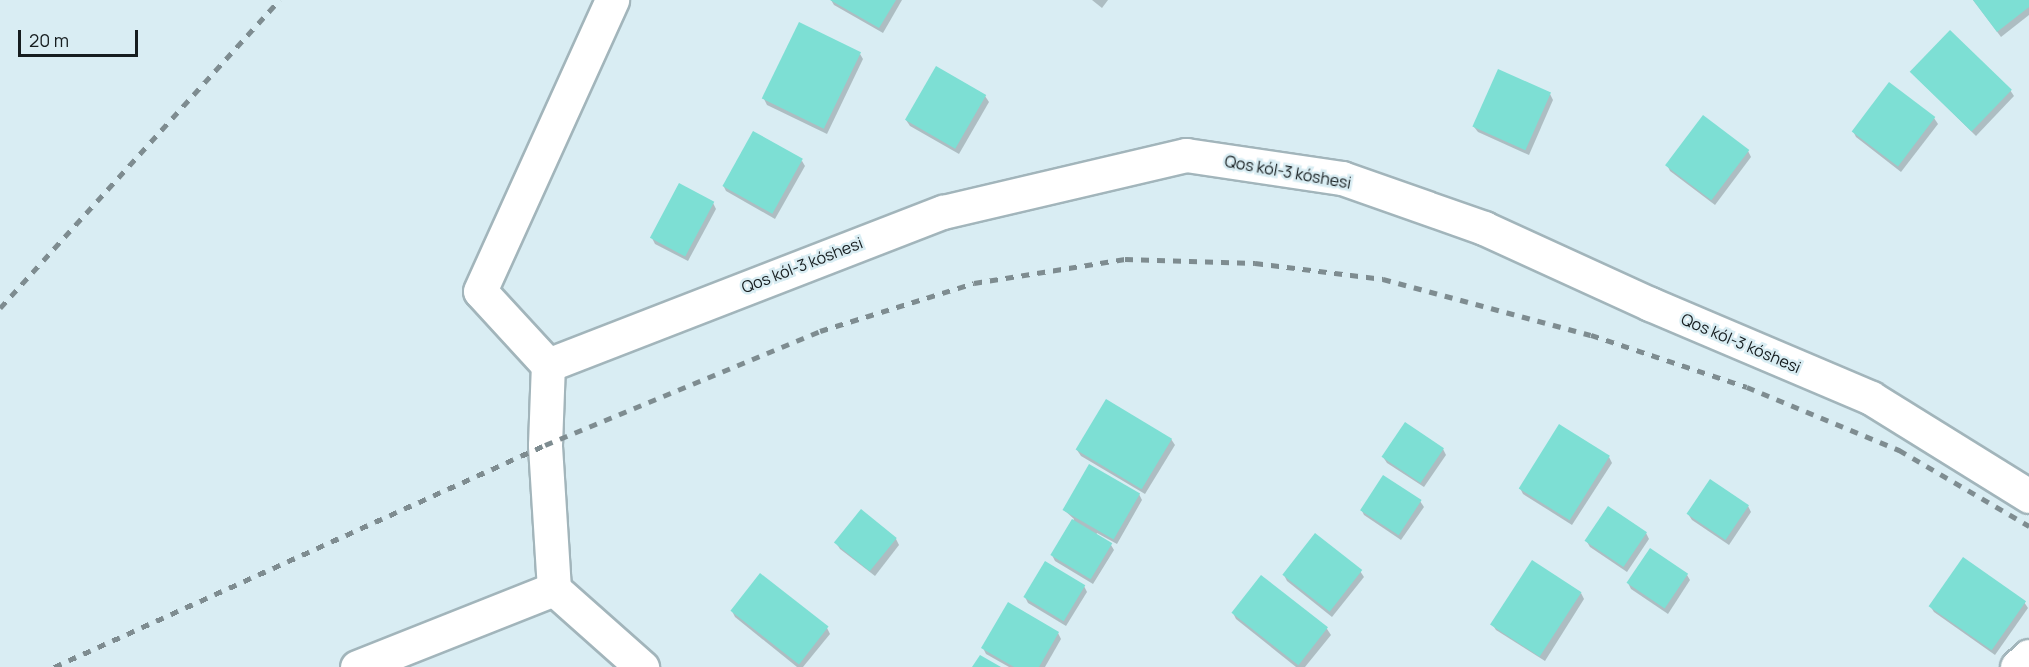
<!DOCTYPE html>
<html>
<head>
<meta charset="utf-8">
<style>
	body { margin:0 }
	#map { position:relative; width:2029px; height:667px; overflow:hidden; background:#d9edf3; font-family:Manrope,sans-serif }
	div>[style] { position:absolute }
	.shadow>* { inset:0; background:#0003 }
	.building>* { inset:0; background:#7ddfd4; transform-origin:0 0 }
	.roads { filter:drop-shadow(2px 0 #a2b5bb) drop-shadow(-2px 0 #a2b5bb) drop-shadow(0 2px #a2b5bb) drop-shadow(0 -2px #a2b5bb) }
	.minor>* { height:33px; margin:-16.5px; padding:0 16.5px; transform-origin:16.5px; border-radius:16.5px; background:#fff }
	.rail>* { height:4.5px; margin-top:-2.25px; transform-origin:0; background:repeating-linear-gradient(90deg,#7e8c90 0 8px,transparent 0 16px) }
	span { translate:-50% -50%; white-space:nowrap; text-align:center; line-height:1.15; -webkit-text-stroke:5px #d9edf3; paint-order:stroke }
	.street-label { font-size:16px; color:#161d1f }
	.scale { position:absolute; left:18px; top:30px; width:120px; height:27px; box-sizing:border-box; border:3px solid #161d1f; border-top:0; padding-left:8px; font-size:18px; line-height:21px; white-space:nowrap; color:#161d1f; -webkit-text-stroke:4px #d9edf3; paint-order:stroke }
</style>
</head>
<body>
<div id="map">
	<div class="shadow">
		<i style="clip-path:polygon(831px 0,902px 0,883px 33px,834px 5px)"></i>
		<i style="clip-path:polygon(1092px 0,1108px 0,1102px 8px)"></i>
		<i style="clip-path:polygon(1973px 0,2029px 0,2029px 15px,2001px 37px)"></i>
		<i style="clip-path:polygon(860px 54px,863px 59px,827px 134px,767px 105px,764px 99px)"></i>
		<i style="clip-path:polygon(1912px 73px,2010px 90px,2014px 96px,1976px 136px)"></i>
		<i style="clip-path:polygon(1890px 84px,1934px 118px,1938px 124px,1901px 172px,1856px 137px,1853px 131px)"></i>
		<i style="clip-path:polygon(1550px 94px,1553px 100px,1529px 155px,1478px 132px,1474px 127px)"></i>
		<i style="clip-path:polygon(985px 96px,989px 102px,959px 154px,910px 126px,906px 120px)"></i>
		<i style="clip-path:polygon(1748px 151px,1751px 157px,1715px 205px,1670px 171px,1667px 165px)"></i>
		<i style="clip-path:polygon(802px 161px,805px 166px,775px 219px,726px 191px,723px 185px)"></i>
		<i style="clip-path:polygon(713px 203px,716px 209px,688px 261px,655px 244px,652px 238px)"></i>
		<i style="clip-path:polygon(1171px 439px,1175px 445px,1145px 494px,1081px 456px,1077px 450px)"></i>
		<i style="clip-path:polygon(1443px 449px,1446px 455px,1424px 487px,1387px 463px,1383px 457px)"></i>
		<i style="clip-path:polygon(1609px 457px,1612px 463px,1572px 525px,1523px 494px,1520px 488px)"></i>
		<i style="clip-path:polygon(1139px 494px,1142px 500px,1117px 544px,1097px 533px,1096px 535px,1111px 545px,1114px 550px,1093px 584px,1055px 561px,1052px 555px,1074px 519px,1064px 510px)"></i>
		<i style="clip-path:polygon(1420px 501px,1424px 507px,1401px 540px,1364px 515px,1361px 509px)"></i>
		<i style="clip-path:polygon(1748px 506px,1751px 512px,1729px 545px,1692px 520px,1688px 514px)"></i>
		<i style="clip-path:polygon(861px 511px,896px 539px,899px 545px,875px 576px,840px 549px,836px 543px)"></i>
		<i style="clip-path:polygon(1646px 533px,1649px 539px,1627px 572px,1590px 547px,1587px 542px)"></i>
		<i style="clip-path:polygon(1360px 571px,1364px 577px,1332px 617px,1287px 581px,1284px 575px)"></i>
		<i style="clip-path:polygon(1687px 575px,1690px 580px,1668px 614px,1631px 589px,1628px 583px)"></i>
		<i style="clip-path:polygon(1261px 577px,1327px 629px,1331px 635px,1305px 667px,1296px 667px,1236px 619px,1233px 613px)"></i>
		<i style="clip-path:polygon(1084px 586px,1087px 592px,1066px 626px,1028px 603px,1025px 597px)"></i>
		<i style="clip-path:polygon(1581px 593px,1584px 599px,1545px 661px,1496px 630px,1492px 624px)"></i>
		<i style="clip-path:polygon(2024px 602px,2028px 608px,1995px 655px,1934px 612px,1930px 606px)"></i>
		<i style="clip-path:polygon(732px 611px,827px 628px,830px 634px,803px 667px,797px 667px,735px 617px)"></i>
		<i style="clip-path:polygon(1058px 633px,1061px 639px,1045px 667px,1009px 667px,986px 654px,983px 648px)"></i>
	</div>
	<div class="building">
		<i style="clip-path:polygon(830px 0,896px 0,879px 28px)"></i>
		<i style="clip-path:polygon(1973px 0,2029px 0,2029px 7px,1997px 32px)"></i>
		<i style="left:799px;top:22px;width:69px;height:85px;rotate:26deg"></i>
		<i style="left:1950px;top:30px;width:86px;height:58px;rotate:44deg"></i>
		<i style="left:936px;top:66px;width:58px;height:62px;rotate:30deg"></i>
		<i style="left:1498px;top:69px;width:58px;height:63px;rotate:24deg"></i>
		<i style="left:1889px;top:82px;width:58px;height:62px;rotate:37deg"></i>
		<i style="left:1703px;top:115px;width:58px;height:63px;rotate:37deg"></i>
		<i style="left:753px;top:131px;width:57px;height:63px;rotate:29deg"></i>
		<i style="left:679px;top:183px;width:40px;height:62px;rotate:28deg"></i>
		<i style="left:1106px;top:399px;width:77px;height:59px;rotate:31deg"></i>
		<i style="left:1405px;top:422px;width:47px;height:42px;rotate:34deg"></i>
		<i style="left:1559px;top:424px;width:60px;height:76px;rotate:32deg"></i>
		<i style="left:1089px;top:464px;width:59px;height:53px;rotate:30deg"></i>
		<i style="left:1383px;top:475px;width:46px;height:42px;rotate:33deg"></i>
		<i style="left:1710px;top:479px;width:47px;height:42px;rotate:34deg"></i>
		<i style="left:1608px;top:506px;width:47px;height:42px;rotate:34deg"></i>
		<i style="left:861px;top:509px;width:46px;height:43px;rotate:39deg"></i>
		<i style="left:1072px;top:519px;width:47px;height:42px;rotate:31deg"></i>
		<i style="left:1315px;top:533px;width:60px;height:53px;rotate:38deg"></i>
		<i style="left:1650px;top:548px;width:46px;height:42px;rotate:34deg"></i>
		<i style="left:1963px;top:557px;width:77px;height:60px;rotate:35deg"></i>
		<i style="left:1532px;top:560px;width:59px;height:77px;rotate:33deg"></i>
		<i style="left:1045px;top:561px;width:47px;height:42px;rotate:31deg"></i>
		<i style="left:760px;top:573px;width:87px;height:48px;rotate:38deg"></i>
		<i style="left:1261px;top:575px;width:85px;height:48px;rotate:38deg"></i>
		<i style="clip-path:polygon(1008px 602px,1059px 632px,1039px 667px,1014px 667px,981px 648px)"></i>
		<i style="clip-path:polygon(980px 655px,1001px 667px,972px 667px)"></i>
	</div>
	<div class="roads">
		<div class="minor">
			<i style="left:548px;top:365px;width:424px;rotate:-21.2deg"></i>
			<i style="left:943px;top:212px;width:250px;rotate:-13.2deg"></i>
			<i style="left:1186px;top:155px;width:158px;rotate:8.4deg"></i>
			<i style="left:1342px;top:178px;width:151px;rotate:19.4deg"></i>
			<i style="left:1484px;top:228px;width:183px;rotate:24.6deg"></i>
			<i style="left:1650px;top:304px;width:240px;rotate:23deg"></i>
			<i style="left:1871px;top:398px;width:186px;rotate:31.8deg"></i>
			<i style="left:554px;top:589px;width:144px;rotate:-93.6deg"></i>
			<i style="left:545px;top:445px;width:80px;rotate:-87.9deg"></i>
			<i style="left:548px;top:365px;width:100px;rotate:-132.6deg"></i>
			<i style="left:480px;top:291px;width:320px;rotate:-65.6deg"></i>
			<i style="left:554px;top:589px;width:118px;rotate:41.6deg"></i>
			<i style="left:357px;top:667px;width:212px;rotate:-21.6deg"></i>
			<i style="left:2017px;top:667px;width:16px;rotate:-43deg"></i>
		</div>
	</div>
	<div class="rail">
		<i style="left:0;top:308px;width:416px;rotate:-47.8deg"></i>
		<i style="left:54px;top:667px;width:539px;rotate:-24.33deg"></i>
		<i style="left:545px;top:445px;width:298px;rotate:-22.5deg"></i>
		<i style="left:820px;top:331px;width:161px;rotate:-17.3deg"></i>
		<i style="left:974px;top:283px;width:153px;rotate:-9deg"></i>
		<i style="left:1125px;top:259px;width:130px;rotate:1.8deg"></i>
		<i style="left:1255px;top:263px;width:129px;rotate:7.1deg"></i>
		<i style="left:1383px;top:279px;width:215px;rotate:15.1deg"></i>
		<i style="left:1591px;top:335px;width:164px;rotate:18.4deg"></i>
		<i style="left:1747px;top:387px;width:165px;rotate:22.5deg"></i>
		<i style="left:1899px;top:450px;width:151px;rotate:30.3deg"></i>
	</div>
	<div class="street-label">
		<span style="left:1288px;top:172px;rotate:10deg">Qos kól-3 kóshesi</span>
		<span style="left:802px;top:265px;rotate:-21deg">Qos kól-3 kóshesi</span>
		<span style="left:1741px;top:343px;rotate:23deg">Qos kól-3 kóshesi</span>
	</div>
	<div class="scale">20 m</div>
</div>
</body>
</html>
